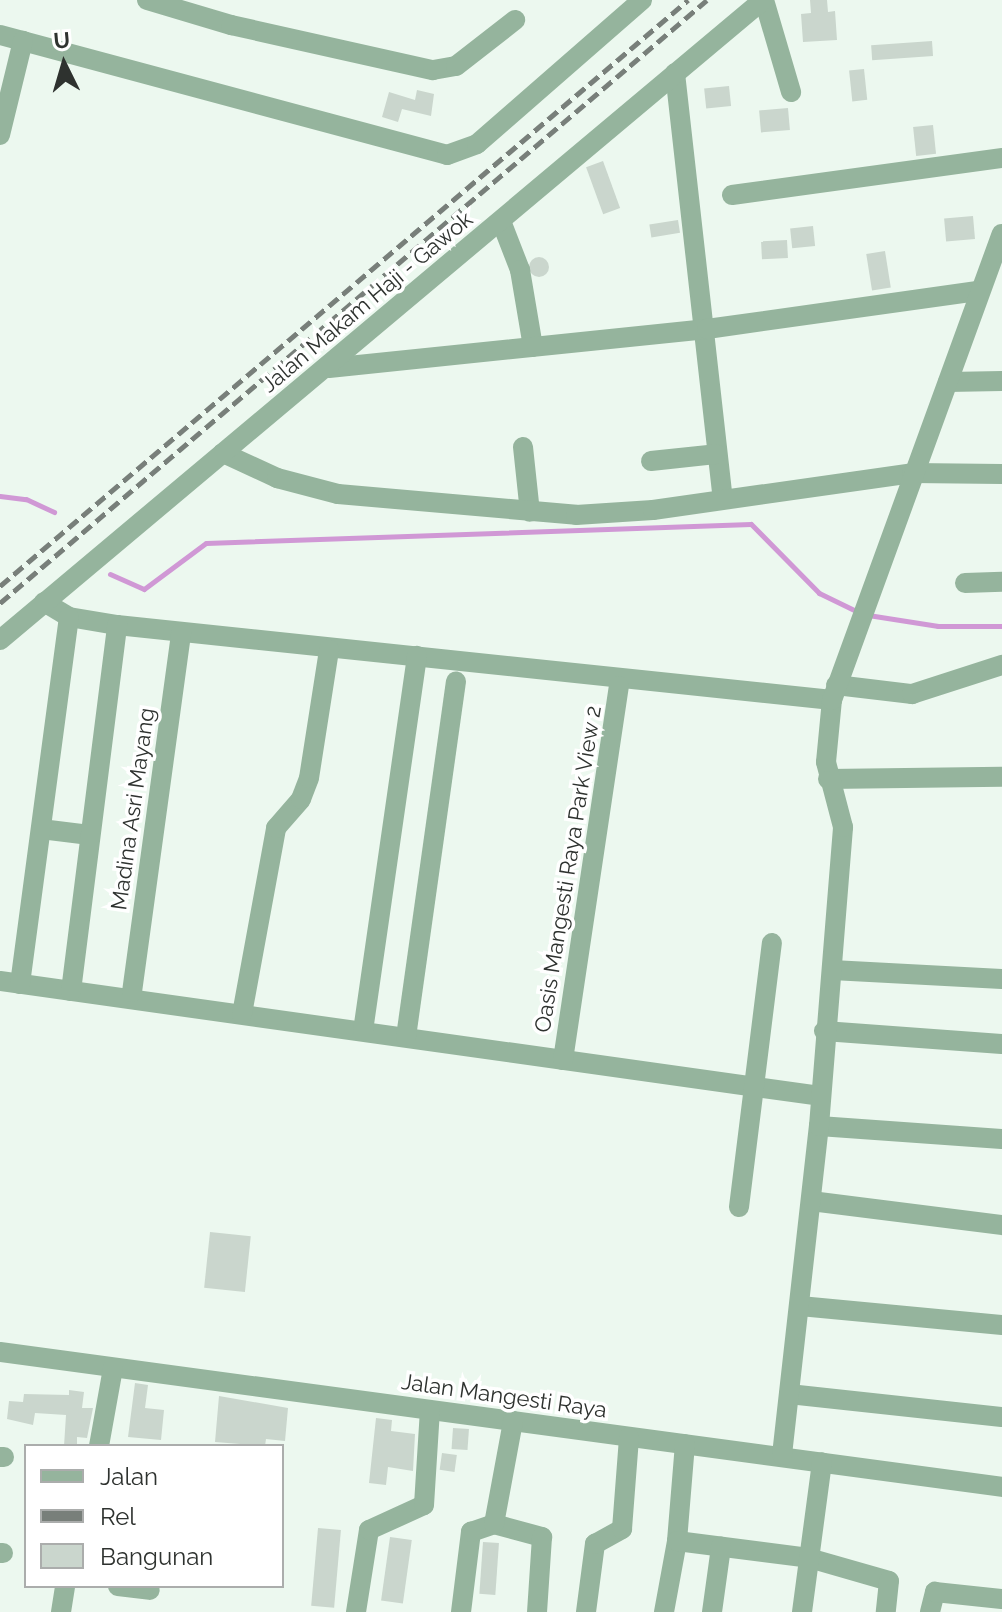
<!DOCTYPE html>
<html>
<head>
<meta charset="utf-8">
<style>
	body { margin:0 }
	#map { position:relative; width:1002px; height:1612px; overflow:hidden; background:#ecf8ef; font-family:Raleway,sans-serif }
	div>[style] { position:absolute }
	.stream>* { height:5px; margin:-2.5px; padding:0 2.5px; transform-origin:2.5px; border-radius:2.5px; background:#d098d5 }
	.building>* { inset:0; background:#cad6cd; transform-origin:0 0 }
	.round { border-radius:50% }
	.minor>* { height:20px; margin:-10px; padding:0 10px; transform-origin:10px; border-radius:10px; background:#95b49d }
	.rail>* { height:5px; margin-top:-2.5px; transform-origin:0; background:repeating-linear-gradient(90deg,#787f7a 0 12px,transparent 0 18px) }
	span { translate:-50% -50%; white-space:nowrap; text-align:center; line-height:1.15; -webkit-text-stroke:7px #fff; paint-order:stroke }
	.street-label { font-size:22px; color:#2e322f }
	.legend { position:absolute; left:24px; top:1444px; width:260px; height:144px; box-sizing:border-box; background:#fff; border:2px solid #abadac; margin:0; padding:10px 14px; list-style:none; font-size:24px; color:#2e322f }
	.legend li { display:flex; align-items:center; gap:16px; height:40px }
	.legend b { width:40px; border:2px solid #abadac }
	.north { position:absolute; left:24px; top:24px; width:80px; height:80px; -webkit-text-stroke:6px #fff; paint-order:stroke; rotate:355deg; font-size:22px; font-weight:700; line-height:32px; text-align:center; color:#2e322f }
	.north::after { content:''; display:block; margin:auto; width:28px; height:36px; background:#2e322f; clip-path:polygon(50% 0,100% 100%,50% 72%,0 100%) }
</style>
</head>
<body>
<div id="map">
	<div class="stream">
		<i style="left:0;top:496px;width:26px;rotate:7deg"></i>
		<i style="left:26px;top:499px;width:31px;rotate:25deg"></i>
		<i style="left:110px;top:574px;width:37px;rotate:24deg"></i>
		<i style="left:144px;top:589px;width:77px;rotate:-36.6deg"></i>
		<i style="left:206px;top:543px;width:545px;rotate:-2deg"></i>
		<i style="left:751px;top:524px;width:97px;rotate:45.4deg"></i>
		<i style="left:819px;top:593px;width:43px;rotate:26deg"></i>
		<i style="left:868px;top:615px;width:71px;rotate:8.9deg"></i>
		<i style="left:938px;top:626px;width:64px"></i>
	</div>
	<div class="building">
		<i style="clip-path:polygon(810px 0,827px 0,828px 12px,835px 11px,837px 40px,803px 42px,801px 14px,811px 13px)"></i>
		<i style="left:932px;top:41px;width:15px;height:61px;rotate:86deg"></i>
		<i style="left:864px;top:69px;width:31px;height:15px;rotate:84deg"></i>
		<i style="left:729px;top:86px;width:20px;height:25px;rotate:84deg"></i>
		<i style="clip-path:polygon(417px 90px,434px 94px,431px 116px,402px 109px,398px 122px,382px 117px,389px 92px,415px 100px)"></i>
		<i style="left:788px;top:108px;width:22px;height:29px;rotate:85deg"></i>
		<i style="left:933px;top:125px;width:29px;height:20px;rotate:84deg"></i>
		<i style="left:603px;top:161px;width:50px;height:18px;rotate:70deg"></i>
		<i style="left:973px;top:216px;width:23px;height:29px;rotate:85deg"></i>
		<i style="left:678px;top:220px;width:13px;height:29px;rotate:81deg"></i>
		<i style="left:813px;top:226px;width:20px;height:23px;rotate:84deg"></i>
		<i style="left:787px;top:240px;width:18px;height:26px;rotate:87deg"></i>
		<i style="left:885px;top:251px;width:37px;height:19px;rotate:81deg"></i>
		<i class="round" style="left:529px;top:257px;width:20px;height:20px"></i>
		<i style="left:210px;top:1232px;width:41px;height:56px;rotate:6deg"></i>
		<i style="clip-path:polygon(135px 1383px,148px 1385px,145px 1408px,164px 1410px,161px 1440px,128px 1437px)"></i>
		<i style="clip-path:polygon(69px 1390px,84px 1392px,82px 1408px,93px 1408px,87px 1438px,77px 1437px,77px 1446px,64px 1446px,66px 1415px,35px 1413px,33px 1425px,7px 1419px,9px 1401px,23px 1402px,24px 1394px,69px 1395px)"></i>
		<i style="clip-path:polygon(219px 1396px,288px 1408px,285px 1441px,266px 1439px,265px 1446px,215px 1442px)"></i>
		<i style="clip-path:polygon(376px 1418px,392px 1420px,391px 1431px,415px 1434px,413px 1471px,388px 1467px,386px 1485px,369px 1483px)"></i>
		<i style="left:453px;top:1428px;width:16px;height:21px;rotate:4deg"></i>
		<i style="left:442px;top:1453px;width:15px;height:17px;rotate:8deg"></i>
		<i style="left:318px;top:1528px;width:23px;height:78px;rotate:5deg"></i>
		<i style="left:390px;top:1537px;width:22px;height:64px;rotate:8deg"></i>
		<i style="left:483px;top:1542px;width:16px;height:52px;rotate:4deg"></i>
	</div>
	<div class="minor">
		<i style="left:147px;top:0;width:88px;rotate:16.6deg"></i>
		<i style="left:231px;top:25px;width:207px;rotate:12.6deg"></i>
		<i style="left:433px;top:70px;width:23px;rotate:-10deg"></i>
		<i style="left:456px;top:66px;width:75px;rotate:-37.9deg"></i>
		<i style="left:764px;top:0;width:96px;rotate:73.6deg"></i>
		<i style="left:0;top:35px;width:463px;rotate:15deg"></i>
		<i style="left:447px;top:155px;width:32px;rotate:-20deg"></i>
		<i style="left:477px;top:144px;width:219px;rotate:-41.1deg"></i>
		<i style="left:675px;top:73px;width:429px;rotate:83.6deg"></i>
		<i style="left:0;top:135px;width:97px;rotate:-76.3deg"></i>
		<i style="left:732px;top:195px;width:273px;rotate:-7.8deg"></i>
		<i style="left:501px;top:221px;width:53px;rotate:68.8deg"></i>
		<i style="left:520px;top:270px;width:78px;rotate:80.4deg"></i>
		<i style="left:329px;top:368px;width:380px;rotate:-5.9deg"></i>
		<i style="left:707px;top:329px;width:273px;rotate:-8deg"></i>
		<i style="left:948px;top:382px;width:54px;rotate:-1.1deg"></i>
		<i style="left:523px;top:447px;width:65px;rotate:83.9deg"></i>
		<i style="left:223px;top:453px;width:60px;rotate:24.8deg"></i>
		<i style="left:277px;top:478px;width:63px;rotate:14.7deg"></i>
		<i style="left:338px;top:494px;width:239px;rotate:5deg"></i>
		<i style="left:576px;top:515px;width:77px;rotate:-3.7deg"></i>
		<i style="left:653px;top:510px;width:262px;rotate:-8.1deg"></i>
		<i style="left:912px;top:473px;width:90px;rotate:0.6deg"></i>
		<i style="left:651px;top:461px;width:65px;rotate:-6.1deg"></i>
		<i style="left:965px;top:583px;width:37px;rotate:-2deg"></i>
		<i style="left:44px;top:602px;width:29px;rotate:31deg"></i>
		<i style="left:69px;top:617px;width:49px;rotate:9.5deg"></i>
		<i style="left:117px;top:625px;width:719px;rotate:5.99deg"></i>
		<i style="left:0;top:640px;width:996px;rotate:-39.99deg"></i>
		<i style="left:836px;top:685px;width:77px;rotate:6.8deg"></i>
		<i style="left:912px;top:694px;width:95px;rotate:-17.9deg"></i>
		<i style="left:828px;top:779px;width:174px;rotate:-0.7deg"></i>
		<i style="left:41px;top:829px;width:49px;rotate:7deg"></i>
		<i style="left:832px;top:970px;width:170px;rotate:3deg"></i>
		<i style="left:0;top:981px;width:828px;rotate:7.98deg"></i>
		<i style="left:20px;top:984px;width:370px;rotate:-82.4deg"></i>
		<i style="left:71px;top:991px;width:369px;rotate:-82.8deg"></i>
		<i style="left:132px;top:992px;width:363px;rotate:-82.2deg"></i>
		<i style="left:242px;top:1014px;width:189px;rotate:-79.6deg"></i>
		<i style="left:276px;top:828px;width:38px;rotate:-49deg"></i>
		<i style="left:301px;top:799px;width:22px;rotate:-69deg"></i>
		<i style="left:309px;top:778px;width:130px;rotate:-81.1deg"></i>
		<i style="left:363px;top:1031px;width:379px;rotate:-81.8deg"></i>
		<i style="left:824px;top:1031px;width:178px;rotate:4.2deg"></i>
		<i style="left:406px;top:1037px;width:359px;rotate:-82deg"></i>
		<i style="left:563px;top:1060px;width:378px;rotate:-81.5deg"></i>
		<i style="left:819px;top:1126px;width:183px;rotate:4.1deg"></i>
		<i style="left:811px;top:1201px;width:193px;rotate:7.2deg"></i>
		<i style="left:739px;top:1207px;width:266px;rotate:-82.9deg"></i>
		<i style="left:800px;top:1306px;width:203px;rotate:5.4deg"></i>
		<i style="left:0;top:1352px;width:1011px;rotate:7.67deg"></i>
		<i style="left:789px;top:1394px;width:214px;rotate:6.2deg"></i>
		<i style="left:99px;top:1446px;width:79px;rotate:-79.8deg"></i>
		<i style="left:782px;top:1455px;width:331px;rotate:-83.6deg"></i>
		<i style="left:819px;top:1126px;width:300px;rotate:-85.4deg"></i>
		<i style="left:843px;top:827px;width:67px;rotate:-104.7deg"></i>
		<i style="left:826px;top:762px;width:62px;rotate:-84.5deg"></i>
		<i style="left:832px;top:700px;width:496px;rotate:-70deg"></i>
		<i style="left:0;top:1457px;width:4px"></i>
		<i style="left:494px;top:1524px;width:50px;rotate:15.2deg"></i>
		<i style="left:542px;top:1537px;width:75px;rotate:93.8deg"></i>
		<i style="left:677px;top:1541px;width:97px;rotate:-85.3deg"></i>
		<i style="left:0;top:1553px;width:3px"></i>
		<i style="left:118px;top:1586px;width:32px;rotate:7deg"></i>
		<i style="left:61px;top:1612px;width:26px;rotate:-81deg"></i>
		<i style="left:356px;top:1612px;width:83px;rotate:-81deg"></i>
		<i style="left:369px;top:1530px;width:60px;rotate:-24.4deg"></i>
		<i style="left:424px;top:1505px;width:95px;rotate:-86.4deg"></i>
		<i style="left:461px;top:1612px;width:81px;rotate:-82.9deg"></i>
		<i style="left:471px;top:1532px;width:24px;rotate:-19deg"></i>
		<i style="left:494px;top:1524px;width:105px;rotate:-79.5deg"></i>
		<i style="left:586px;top:1612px;width:69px;rotate:-82.5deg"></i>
		<i style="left:595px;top:1544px;width:31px;rotate:-29deg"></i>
		<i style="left:622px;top:1529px;width:92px;rotate:-85.6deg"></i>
		<i style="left:664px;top:1612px;width:72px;rotate:-79.6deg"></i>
		<i style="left:677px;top:1541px;width:133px;rotate:7.3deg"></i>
		<i style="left:809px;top:1558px;width:83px;rotate:16deg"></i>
		<i style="left:889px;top:1581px;width:31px;rotate:96deg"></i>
		<i style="left:712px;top:1612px;width:66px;rotate:-82.1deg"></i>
		<i style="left:802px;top:1612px;width:151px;rotate:-82.4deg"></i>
		<i style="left:930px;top:1612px;width:21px;rotate:-76deg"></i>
		<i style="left:935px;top:1592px;width:67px;rotate:6deg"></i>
	</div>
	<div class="rail">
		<i style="left:0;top:586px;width:904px;rotate:-40.42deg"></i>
		<i style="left:0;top:603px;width:929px;rotate:-40.46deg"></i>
	</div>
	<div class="street-label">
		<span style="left:367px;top:302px;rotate:-40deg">Jalan Makam Haji - Gawok</span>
		<span style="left:133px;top:809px;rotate:-82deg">Madina Asri Mayang</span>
		<span style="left:568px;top:869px;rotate:-81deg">Oasis Mangesti Raya Park View 2</span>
		<span style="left:504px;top:1396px;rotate:8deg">Jalan Mangesti Raya</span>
	</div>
	<ul class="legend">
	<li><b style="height:10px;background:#95b49d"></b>Jalan</li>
	<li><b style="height:10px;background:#787f7a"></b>Rel</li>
	<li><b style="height:22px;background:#cad6cd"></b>Bangunan</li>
	</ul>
	<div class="north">U</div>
</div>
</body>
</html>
